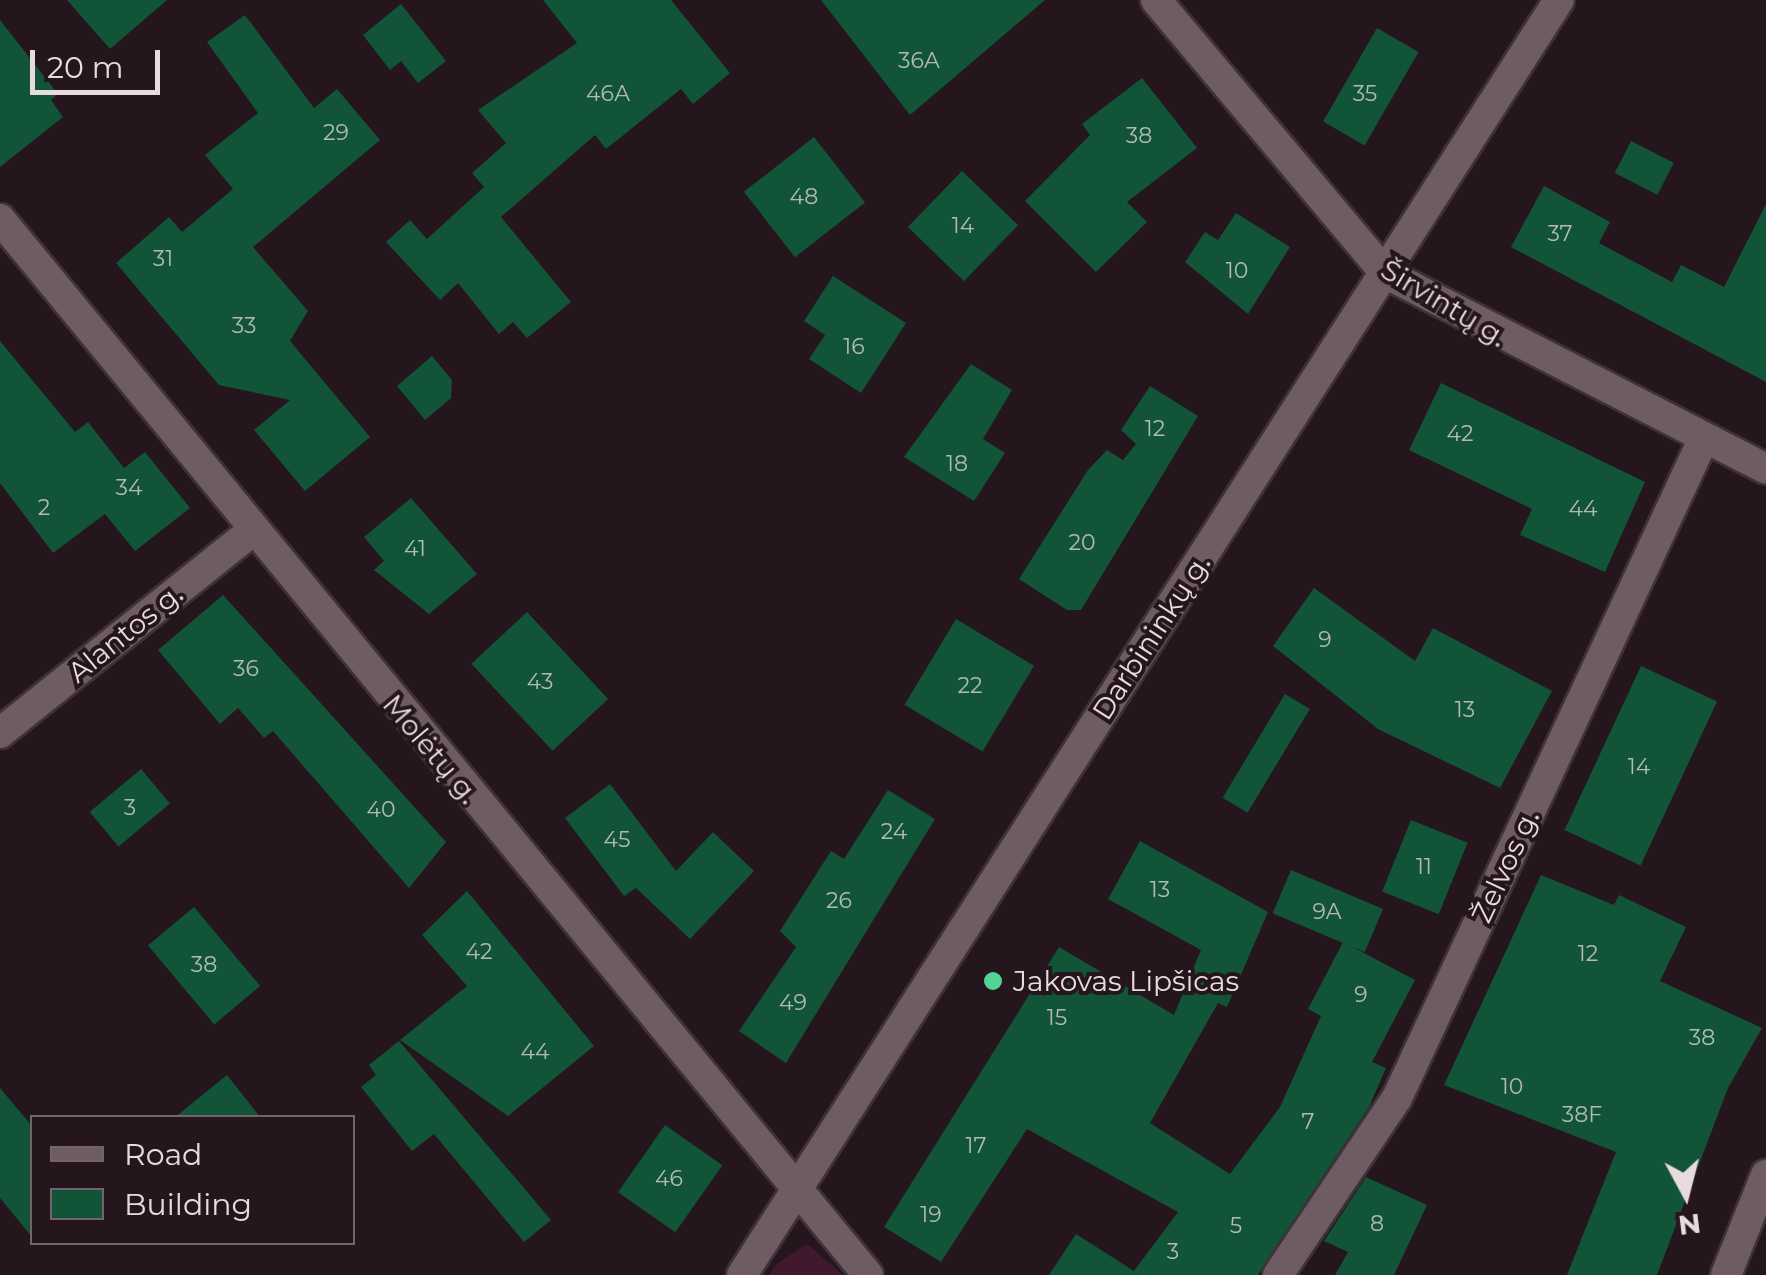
<!DOCTYPE html>
<html>
<head>
<meta charset="utf-8">
<style>
	body { margin:0 }
	#map { position:relative; width:1766px; height:1275px; overflow:hidden; background:#25151d; font-family:Montserrat,sans-serif }
	div>[style] { position:absolute }
	.green>* { inset:0; background:#41192f }
	.building>* { inset:0; background:#125437; transform-origin:0 0 }
	.roads { filter:drop-shadow(2px 0 #3d3237) drop-shadow(-2px 0 #3d3237) drop-shadow(0 2px #3d3237) drop-shadow(0 -2px #3d3237) }
	.street>* { height:30px; margin:-15px; padding:0 15px; transform-origin:15px; border-radius:15px; background:#6f5b64 }
	.dots>* { width:28px; height:28px; translate:-50% -50%; box-sizing:border-box; border:5px solid #25151d; border-radius:50% }
	span { translate:-50% -50%; white-space:nowrap; text-align:center; line-height:1.15; -webkit-text-stroke:8px #25151d; paint-order:stroke }
	.number-label { font-size:22px; color:#b2b9b6 }
	.number-label span { -webkit-text-stroke-width:0 }
	.street-label { font-size:28px; color:#e7dbe0 }
	.poi-label { font-size:28px; color:#e7dbe0 }
	.left { translate:0 -50%; text-align:left }
	.legend { position:absolute; left:30px; top:1115px; width:325px; height:130px; box-sizing:border-box; background:#25151d; border:2px solid #73646b; margin:0; padding:12px 18px; list-style:none; font-size:30px; color:#e7dbe0 }
	.legend li { display:flex; align-items:center; gap:20px; height:50px }
	.legend b { width:50px; border:2px solid #73646b }
	.north { position:absolute; left:1636px; top:1145px; width:100px; height:100px; -webkit-text-stroke:8px #25151d; paint-order:stroke; rotate:173deg; font-size:28px; font-weight:700; line-height:40px; text-align:center; color:#e7dbe0 }
	.north::after { content:''; display:block; margin:auto; width:35px; height:45px; background:#e7dbe0; clip-path:polygon(50% 0,100% 100%,50% 72%,0 100%) }
	.scale { position:absolute; left:30px; top:50px; width:130px; height:45px; box-sizing:border-box; border:5px solid #e7dbe0; border-top:0; padding-left:12px; font-size:30px; line-height:35px; white-space:nowrap; color:#e7dbe0; -webkit-text-stroke:8px #25151d; paint-order:stroke }
</style>
</head>
<body>
<div id="map">
	<div class="green">
		<i style="clip-path:polygon(807px 1244px,843px 1275px,769px 1275px,776px 1264px)"></i>
	</div>
	<div class="building">
		<i style="clip-path:polygon(67px 0,167px 0,110px 49px)"></i>
		<i style="clip-path:polygon(543px 0,671px 0,730px 73px,693px 104px,681px 89px,606px 149px,595px 135px,501px 217px,571px 302px,527px 338px,513px 322px,499px 334px,458px 283px,440px 300px,386px 242px,410px 220px,427px 239px,484px 187px,472px 173px,506px 143px,478px 110px,577px 43px)"></i>
		<i style="clip-path:polygon(821px 0,1045px 0,910px 115px)"></i>
		<i style="clip-path:polygon(401px 4px,446px 61px,418px 83px,401px 61px,390px 70px,363px 35px)"></i>
		<i style="clip-path:polygon(245px 15px,314px 108px,337px 89px,380px 140px,253px 247px,308px 311px,290px 341px,370px 437px,305px 491px,254px 430px,290px 400px,219px 385px,116px 263px,169px 217px,182px 232px,233px 189px,205px 155px,258px 113px,207px 42px)"></i>
		<i style="clip-path:polygon(0 20px,58px 94px,51px 100px,63px 117px,0 167px)"></i>
		<i style="left:1377px;top:28px;width:48px;height:108px;rotate:30deg"></i>
		<i style="clip-path:polygon(1142px 78px,1197px 148px,1127px 202px,1147px 222px,1096px 272px,1025px 201px,1090px 135px,1082px 124px)"></i>
		<i style="left:814px;top:137px;width:83px;height:89px;rotate:52deg"></i>
		<i style="left:1631px;top:141px;width:48px;height:36px;rotate:27deg"></i>
		<i style="left:962px;top:171px;width:78px;height:78px;rotate:44deg"></i>
		<i style="clip-path:polygon(1544px 186px,1610px 222px,1599px 243px,1672px 282px,1681px 265px,1724px 287px,1766px 204px,1766px 382px,1511px 247px)"></i>
		<i style="clip-path:polygon(1236px 213px,1290px 247px,1248px 314px,1185px 262px,1205px 232px,1218px 240px)"></i>
		<i style="clip-path:polygon(833px 276px,906px 323px,861px 393px,809px 359px,825px 335px,804px 321px)"></i>
		<i style="clip-path:polygon(0 341px,75px 432px,88px 422px,124px 468px,145px 452px,190px 508px,135px 551px,105px 514px,53px 553px,0 483px)"></i>
		<i style="clip-path:polygon(432px 356px,452px 380px,451px 398px,425px 420px,397px 386px)"></i>
		<i style="clip-path:polygon(971px 364px,1012px 390px,983px 439px,1005px 453px,974px 501px,904px 457px)"></i>
		<i style="clip-path:polygon(1441px 383px,1645px 482px,1605px 572px,1520px 535px,1532px 509px,1409px 450px)"></i>
		<i style="clip-path:polygon(1150px 386px,1198px 416px,1081px 610px,1067px 610px,1019px 579px,1088px 470px,1107px 450px,1123px 460px,1136px 444px,1121px 430px)"></i>
		<i style="clip-path:polygon(411px 498px,477px 574px,429px 614px,374px 570px,384px 561px,364px 537px)"></i>
		<i style="clip-path:polygon(1314px 588px,1415px 661px,1433px 628px,1552px 691px,1500px 788px,1378px 729px,1273px 646px)"></i>
		<i style="clip-path:polygon(223px 595px,446px 842px,409px 888px,273px 731px,264px 738px,238px 708px,220px 724px,158px 650px)"></i>
		<i style="left:527px;top:612px;width:119px;height:76px;rotate:47deg"></i>
		<i style="left:956px;top:619px;width:91px;height:100px;rotate:31deg"></i>
		<i style="left:1641px;top:666px;width:84px;height:181px;rotate:25deg"></i>
		<i style="left:1285px;top:694px;width:29px;height:121px;rotate:31deg"></i>
		<i style="left:141px;top:769px;width:45px;height:67px;rotate:50deg"></i>
		<i style="clip-path:polygon(610px 784px,676px 871px,713px 832px,754px 871px,690px 939px,636px 888px,624px 896px,565px 818px)"></i>
		<i style="clip-path:polygon(888px 790px,935px 819px,786px 1063px,739px 1031px,796px 947px,780px 931px,831px 851px,844px 859px)"></i>
		<i style="left:1411px;top:820px;width:61px;height:77px;rotate:22deg"></i>
		<i style="clip-path:polygon(1140px 841px,1268px 912px,1227px 1007px,1218px 1003px,1150px 1123px,1230px 1174px,1280px 1107px,1321px 1016px,1308px 1009px,1343px 942px,1415px 980px,1372px 1062px,1386px 1068px,1369px 1107px,1258px 1275px,1049px 1275px,1076px 1234px,1134px 1271px,1178px 1212px,1027px 1129px,941px 1262px,884px 1227px,1059px 947px,1174px 1015px,1201px 950px,1108px 899px)"></i>
		<i style="left:1291px;top:870px;width:100px;height:47px;rotate:23deg"></i>
		<i style="clip-path:polygon(1541px 875px,1614px 905px,1619px 895px,1686px 927px,1660px 981px,1762px 1028px,1728px 1088px,1657px 1275px,1567px 1275px,1616px 1152px,1444px 1085px)"></i>
		<i style="clip-path:polygon(467px 891px,594px 1046px,508px 1116px,400px 1040px,467px 986px,422px 935px)"></i>
		<i style="left:194px;top:907px;width:103px;height:60px;rotate:50deg"></i>
		<i style="clip-path:polygon(399px 1041px,551px 1220px,524px 1242px,434px 1134px,412px 1151px,361px 1087px,376px 1075px,369px 1065px)"></i>
		<i style="clip-path:polygon(227px 1075px,261px 1118px,174px 1118px)"></i>
		<i style="clip-path:polygon(0 1088px,32px 1126px,32px 1237px,0 1198px)"></i>
		<i style="left:665px;top:1125px;width:70px;height:82px;rotate:35deg"></i>
		<i style="clip-path:polygon(1366px 1177px,1427px 1205px,1394px 1275px,1335px 1275px,1348px 1252px,1324px 1241px)"></i>
	</div>
	<div class="roads">
		<div class="street">
			<i style="left:1156px;top:0;width:356px;rotate:50deg"></i>
			<i style="left:1385px;top:273px;width:428px;rotate:27.2deg"></i>
			<i style="left:0;top:219px;width:1367px;rotate:50.58deg"></i>
			<i style="left:0;top:733px;width:320px;rotate:-38.7deg"></i>
			<i style="left:742px;top:1275px;width:1514px;rotate:-57.35deg"></i>
			<i style="left:1278px;top:1275px;width:213px;rotate:-56.1deg"></i>
			<i style="left:1397px;top:1098px;width:726px;rotate:-65.06deg"></i>
			<i style="left:1726px;top:1275px;width:108px;rotate:-68.2deg"></i>
		</div>
	</div>
	<div class="dots">
		<i style="left:993px;top:981px;background:#54d396"></i>
	</div>
	<div class="number-label">
		<span style="left:919px;top:61px">36A</span>
		<span style="left:608px;top:94px">46A</span>
		<span style="left:1365px;top:94px">35</span>
		<span style="left:336px;top:133px">29</span>
		<span style="left:1139px;top:136px">38</span>
		<span style="left:804px;top:197px">48</span>
		<span style="left:963px;top:226px">14</span>
		<span style="left:1560px;top:234px">37</span>
		<span style="left:163px;top:259px">31</span>
		<span style="left:1237px;top:271px">10</span>
		<span style="left:244px;top:326px">33</span>
		<span style="left:854px;top:347px">16</span>
		<span style="left:1155px;top:429px">12</span>
		<span style="left:1460px;top:434px">42</span>
		<span style="left:957px;top:464px">18</span>
		<span style="left:129px;top:488px">34</span>
		<span style="left:44px;top:508px">2</span>
		<span style="left:1583px;top:509px">44</span>
		<span style="left:1082px;top:543px">20</span>
		<span style="left:415px;top:549px">41</span>
		<span style="left:1325px;top:640px">9</span>
		<span style="left:246px;top:669px">36</span>
		<span style="left:540px;top:682px">43</span>
		<span style="left:970px;top:686px">22</span>
		<span style="left:1465px;top:710px">13</span>
		<span style="left:1639px;top:767px">14</span>
		<span style="left:130px;top:808px">3</span>
		<span style="left:381px;top:810px">40</span>
		<span style="left:894px;top:832px">24</span>
		<span style="left:617px;top:840px">45</span>
		<span style="left:1424px;top:867px">11</span>
		<span style="left:1160px;top:890px">13</span>
		<span style="left:839px;top:901px">26</span>
		<span style="left:1327px;top:912px">9A</span>
		<span style="left:479px;top:952px">42</span>
		<span style="left:1588px;top:954px">12</span>
		<span style="left:204px;top:965px">38</span>
		<span style="left:1361px;top:995px">9</span>
		<span style="left:793px;top:1003px">49</span>
		<span style="left:1057px;top:1018px">15</span>
		<span style="left:1702px;top:1038px">38</span>
		<span style="left:535px;top:1052px">44</span>
		<span style="left:1512px;top:1087px">10</span>
		<span style="left:1582px;top:1115px">38F</span>
		<span style="left:1308px;top:1122px">7</span>
		<span style="left:976px;top:1146px">17</span>
		<span style="left:669px;top:1179px">46</span>
		<span style="left:931px;top:1215px">19</span>
		<span style="left:1377px;top:1224px">8</span>
		<span style="left:1236px;top:1226px">5</span>
		<span style="left:1173px;top:1252px">3</span>
	</div>
	<div class="street-label">
		<span style="left:1444px;top:303px;rotate:31deg">Širvintų g.</span>
		<span style="left:125px;top:633px;rotate:-39deg">Alantos g.</span>
		<span style="left:1151px;top:637px;rotate:-57deg">Darbininkų g.</span>
		<span style="left:431px;top:749px;rotate:50deg">Molėtų g.</span>
		<span style="left:1505px;top:866px;rotate:-65deg">Želvos g.</span>
	</div>
	<div class="poi-label">
		<span class="left" style="left:1013px;top:981px">Jakovas Lipšicas</span>
	</div>
	<ul class="legend">
	<li><b style="height:12px;background:#6f5b64"></b>Road</li>
	<li><b style="height:28px;background:#125437"></b>Building</li>
	</ul>
	<div class="north">N</div>
	<div class="scale">20 m</div>
</div>
</body>
</html>
